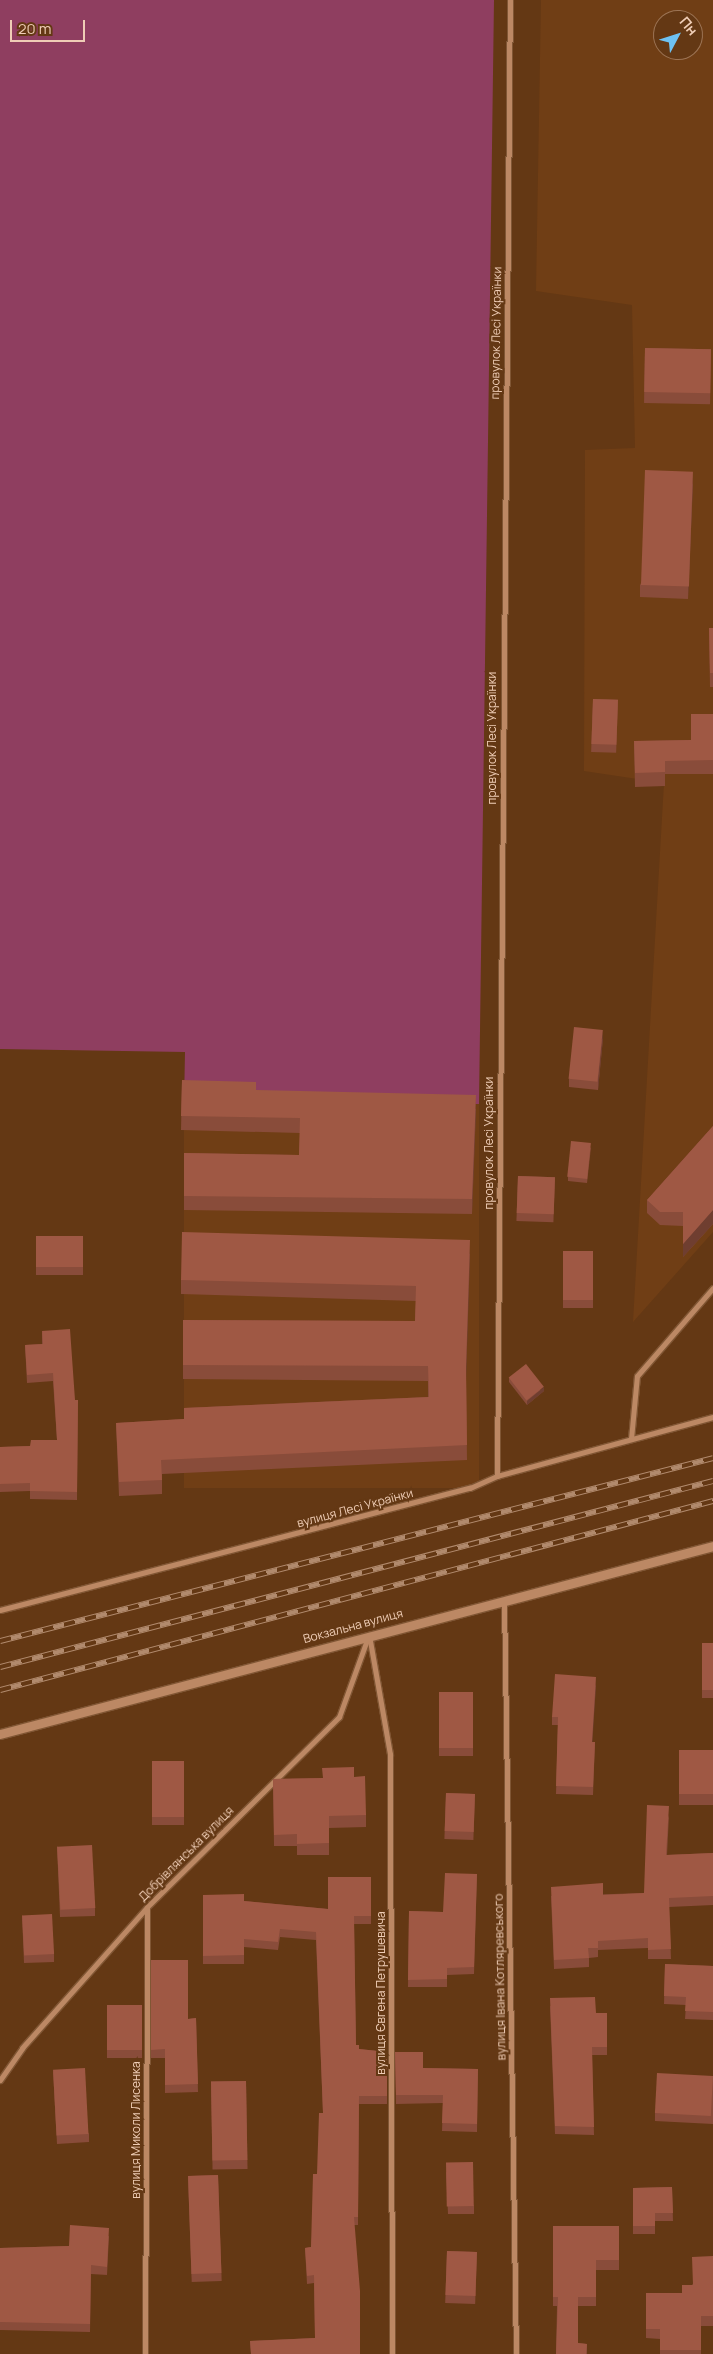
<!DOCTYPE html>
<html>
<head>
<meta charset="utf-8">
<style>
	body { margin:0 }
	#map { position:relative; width:713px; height:2354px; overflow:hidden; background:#643814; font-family:Manrope,sans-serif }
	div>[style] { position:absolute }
	.built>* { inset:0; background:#703e15; transform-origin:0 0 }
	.green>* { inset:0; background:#8f3e60 }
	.roads { filter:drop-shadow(1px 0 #805634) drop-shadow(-1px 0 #805634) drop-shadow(0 1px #805634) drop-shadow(0 -1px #805634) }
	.minor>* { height:5px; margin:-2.5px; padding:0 2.5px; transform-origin:2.5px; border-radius:2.5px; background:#bc8864 }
	.tertiary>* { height:9px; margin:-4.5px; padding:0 4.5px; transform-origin:4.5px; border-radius:4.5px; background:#bc8864 }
	.rail>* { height:5.5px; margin-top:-2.75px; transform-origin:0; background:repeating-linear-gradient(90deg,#643814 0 11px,#b18a6d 0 22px); box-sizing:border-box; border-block:1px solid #b18a6d }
	.wall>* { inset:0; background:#894c3a; transform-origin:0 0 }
	.shaded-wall>* { inset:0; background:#6f3e30 }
	.building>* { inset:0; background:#9f5844; transform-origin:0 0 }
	span { translate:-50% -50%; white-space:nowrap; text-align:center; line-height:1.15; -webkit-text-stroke:4px #643814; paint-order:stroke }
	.street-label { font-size:12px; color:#efcdb6 }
	.north { position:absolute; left:653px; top:10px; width:50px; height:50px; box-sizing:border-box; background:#643814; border:1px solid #9c7455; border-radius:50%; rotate:50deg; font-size:14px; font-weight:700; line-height:20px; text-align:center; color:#efcdb6 }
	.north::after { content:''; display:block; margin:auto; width:18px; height:22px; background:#6ec2f3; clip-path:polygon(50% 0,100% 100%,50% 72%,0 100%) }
	.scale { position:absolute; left:10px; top:20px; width:75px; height:22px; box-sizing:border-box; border:2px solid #efcdb6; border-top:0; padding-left:6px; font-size:15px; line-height:18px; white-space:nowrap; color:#efcdb6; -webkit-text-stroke:4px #643814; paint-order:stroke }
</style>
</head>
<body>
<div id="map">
	<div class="built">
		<i style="clip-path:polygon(evenodd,541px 0,713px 0,713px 1232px,633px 1322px,664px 783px,584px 771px,585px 450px,635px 448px,632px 305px,536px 291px,541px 0,663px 20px,693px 20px,693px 50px,663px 50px,663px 20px)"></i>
		<i style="left:184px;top:1103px;width:295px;height:385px"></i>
	</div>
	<div class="green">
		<i style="clip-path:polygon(0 0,494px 0,479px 1104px,184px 1103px,185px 1052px,0 1049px)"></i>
	</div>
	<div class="roads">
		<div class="minor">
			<i style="left:631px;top:1439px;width:63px;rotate:-84.6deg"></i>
			<i style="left:637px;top:1376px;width:116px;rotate:-49.2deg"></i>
			<i style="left:497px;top:1476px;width:1476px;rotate:-89.5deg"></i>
			<i style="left:504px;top:1600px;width:754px;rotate:89.09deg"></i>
			<i style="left:0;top:1610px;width:486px;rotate:-14.6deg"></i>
			<i style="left:470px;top:1488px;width:30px;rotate:-24deg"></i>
			<i style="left:497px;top:1476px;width:224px;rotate:-15.3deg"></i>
			<i style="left:369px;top:1635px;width:121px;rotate:80deg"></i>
			<i style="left:390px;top:1754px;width:600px;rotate:89.81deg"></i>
			<i style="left:0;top:2080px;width:39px;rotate:-55deg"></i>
			<i style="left:22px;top:2048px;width:188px;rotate:-48.4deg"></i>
			<i style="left:147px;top:1907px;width:270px;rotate:-44.7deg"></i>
			<i style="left:339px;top:1717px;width:85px;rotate:-70.1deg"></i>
			<i style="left:145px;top:2354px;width:447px;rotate:-89.7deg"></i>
		</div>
		<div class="tertiary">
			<i style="left:0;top:1734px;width:737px;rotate:-14.77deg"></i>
		</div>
	</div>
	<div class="rail">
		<i style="left:0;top:1641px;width:736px;rotate:-14.39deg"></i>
		<i style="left:0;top:1667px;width:737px;rotate:-14.62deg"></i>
		<i style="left:0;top:1690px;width:738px;rotate:-14.85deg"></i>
	</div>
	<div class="wall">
		<i style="left:645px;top:348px;width:66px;height:55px;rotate:1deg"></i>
		<i style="clip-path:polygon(693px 483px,688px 599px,640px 597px,640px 585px)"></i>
		<i style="clip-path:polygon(709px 628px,713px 628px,713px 687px,710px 687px)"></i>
		<i style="left:593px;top:699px;width:25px;height:53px;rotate:2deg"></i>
		<i style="clip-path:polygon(713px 714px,713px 774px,665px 774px,665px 786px,635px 787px,634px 741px,691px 740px)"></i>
		<i style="clip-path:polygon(603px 1038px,598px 1090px,569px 1087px,569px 1079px)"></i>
		<i style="clip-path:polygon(182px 1080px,256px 1090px,476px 1109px,472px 1214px,184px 1210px,184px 1153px,299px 1155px,300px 1133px,181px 1130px)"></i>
		<i style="clip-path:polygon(713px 1126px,713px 1224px,683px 1257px,683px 1226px,660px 1225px,647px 1213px,647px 1200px)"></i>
		<i style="clip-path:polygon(591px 1147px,587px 1183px,568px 1181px,568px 1177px)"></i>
		<i style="left:518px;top:1176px;width:37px;height:45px;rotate:2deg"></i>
		<i style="left:36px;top:1236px;width:47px;height:39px"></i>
		<i style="left:563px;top:1251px;width:30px;height:57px"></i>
		<i style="clip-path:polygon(470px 1254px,466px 1375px,467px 1460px,162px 1474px,162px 1494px,119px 1496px,116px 1423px,184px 1419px,184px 1408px,428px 1397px,428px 1381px,183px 1379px,183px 1320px,415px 1321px,416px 1301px,181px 1294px,181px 1280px)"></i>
		<i style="clip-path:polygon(42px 1331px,75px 1400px,78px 1400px,77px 1500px,30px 1499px,30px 1491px,0 1492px,0 1447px,30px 1446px,57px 1440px,53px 1381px,27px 1383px,25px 1345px,42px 1344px)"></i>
		<i style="clip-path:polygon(509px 1378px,544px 1391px,527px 1405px,509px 1382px)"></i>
		<i style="left:702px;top:1643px;width:11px;height:55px"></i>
		<i style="clip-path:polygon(596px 1685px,592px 1742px,595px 1742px,593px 1795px,556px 1794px,558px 1725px,552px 1725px,552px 1717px)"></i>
		<i style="left:439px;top:1692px;width:34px;height:64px"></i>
		<i style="left:679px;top:1750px;width:34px;height:55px"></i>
		<i style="left:152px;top:1761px;width:32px;height:64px"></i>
		<i style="clip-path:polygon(354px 1777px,366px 1815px,366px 1827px,329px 1828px,329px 1855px,297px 1855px,297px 1846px,274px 1846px,273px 1779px,322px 1778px)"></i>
		<i style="left:446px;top:1793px;width:29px;height:46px;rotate:2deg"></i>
		<i style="clip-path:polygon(669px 1815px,667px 1855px,713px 1853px,713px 1905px,669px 1907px,671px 1959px,648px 1959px,648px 1948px,598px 1950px,598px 1957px,589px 1958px,589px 1967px,554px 1969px,551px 1896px,644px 1893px)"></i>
		<i style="clip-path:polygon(57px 1846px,95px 1908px,95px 1916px,60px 1917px)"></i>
		<i style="clip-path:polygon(477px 1874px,474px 1974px,447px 1975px,447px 1987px,408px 1987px,409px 1911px,443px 1912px)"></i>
		<i style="clip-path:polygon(371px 1877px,371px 1924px,354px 1924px,356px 2045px,359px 2049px,387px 2052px,387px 2104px,359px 2104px,358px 2225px,354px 2225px,360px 2354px,251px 2354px,250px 2341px,315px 2338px,314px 2283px,307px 2284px,305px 2248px,311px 2247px,323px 2113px,316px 1940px,280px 1937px,278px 1950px,244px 1947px,244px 1964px,203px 1964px,203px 1895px,244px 1901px,328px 1909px)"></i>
		<i style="clip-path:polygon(22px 1915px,54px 1954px,54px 1962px,24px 1963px)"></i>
		<i style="clip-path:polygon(151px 1960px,188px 2019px,196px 2018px,198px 2092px,165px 2093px,165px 2058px,151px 2058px)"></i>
		<i style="clip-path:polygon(665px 1964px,713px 1966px,713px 2020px,685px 2019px,686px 2005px,664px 2004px)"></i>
		<i style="left:142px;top:2005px;width:53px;height:35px;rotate:90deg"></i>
		<i style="clip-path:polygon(550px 2006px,596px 2013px,607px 2013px,607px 2055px,592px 2055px,594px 2135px,555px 2134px)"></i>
		<i style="clip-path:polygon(395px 2052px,423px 2068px,478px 2069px,477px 2132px,442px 2131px,443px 2103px,396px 2104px)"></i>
		<i style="clip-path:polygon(53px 2070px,89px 2134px,89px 2142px,57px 2144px)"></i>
		<i style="clip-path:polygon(713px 2076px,713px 2124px,655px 2121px,655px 2113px)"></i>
		<i style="left:246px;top:2081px;width:88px;height:35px;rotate:89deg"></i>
		<i style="clip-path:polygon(446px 2171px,474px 2206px,474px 2214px,448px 2214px)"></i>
		<i style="left:218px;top:2175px;width:106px;height:30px;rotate:88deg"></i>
		<i style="clip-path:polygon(672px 2187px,673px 2221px,655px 2221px,655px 2234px,633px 2234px,633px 2188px)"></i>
		<i style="clip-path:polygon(553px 2226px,619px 2226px,619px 2270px,596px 2270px,596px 2306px,578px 2306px,578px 2343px,587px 2344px,587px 2354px,556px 2354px,557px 2306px,553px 2306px)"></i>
		<i style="clip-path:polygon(109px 2236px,107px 2275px,91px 2274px,90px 2332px,0 2330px,0 2248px,69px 2246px)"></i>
		<i style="left:447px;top:2251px;width:30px;height:52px;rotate:2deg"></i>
		<i style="clip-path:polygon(713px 2256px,713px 2326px,701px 2326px,701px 2354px,660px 2354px,660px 2339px,646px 2338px,646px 2293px,682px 2293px,692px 2285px)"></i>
	</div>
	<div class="shaded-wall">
		<i style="clip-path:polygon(693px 472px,693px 483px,688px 599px,688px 587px)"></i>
		<i style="clip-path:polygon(603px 1030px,603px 1038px,598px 1090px,598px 1081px)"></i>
		<i style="clip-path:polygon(476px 1095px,476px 1109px,472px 1214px,472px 1199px)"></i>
		<i style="clip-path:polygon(713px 1210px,713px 1224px,683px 1257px,683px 1244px)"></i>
		<i style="clip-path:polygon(470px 1240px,470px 1254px,466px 1381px,466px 1367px)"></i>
		<i style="clip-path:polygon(544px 1387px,544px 1391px,527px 1405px,527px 1401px)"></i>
		<i style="clip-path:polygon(596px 1677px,596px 1685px,592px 1750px,592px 1742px)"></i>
	</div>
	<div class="building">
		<i style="left:645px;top:348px;width:66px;height:44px;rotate:1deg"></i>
		<i style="left:645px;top:470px;width:48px;height:115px;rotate:2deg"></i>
		<i style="clip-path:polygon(709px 628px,713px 628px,713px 673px,710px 673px)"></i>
		<i style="left:593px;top:699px;width:25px;height:45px;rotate:2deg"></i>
		<i style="clip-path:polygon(691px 714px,713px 714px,713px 760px,665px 761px,665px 772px,635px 773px,634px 741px,691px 740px)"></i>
		<i style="left:574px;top:1027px;width:29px;height:52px;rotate:6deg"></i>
		<i style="clip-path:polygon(182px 1080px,256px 1082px,256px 1090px,476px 1095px,472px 1199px,184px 1196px,184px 1153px,299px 1155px,300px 1118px,181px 1116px)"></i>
		<i style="clip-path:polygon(713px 1126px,713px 1210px,683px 1244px,683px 1212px,660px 1212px,647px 1200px)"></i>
		<i style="left:571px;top:1141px;width:20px;height:36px;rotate:6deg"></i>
		<i style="left:518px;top:1176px;width:37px;height:37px;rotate:2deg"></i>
		<i style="clip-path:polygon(182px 1232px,470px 1240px,466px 1367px,467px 1445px,161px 1460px,162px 1480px,119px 1482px,116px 1423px,184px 1419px,184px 1408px,429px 1397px,428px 1366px,183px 1365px,183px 1320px,415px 1321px,416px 1286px,181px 1280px)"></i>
		<i style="left:36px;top:1236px;width:47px;height:31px"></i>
		<i style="left:563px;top:1251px;width:30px;height:49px"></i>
		<i style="clip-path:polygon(70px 1329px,75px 1400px,78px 1400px,77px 1492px,30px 1491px,30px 1483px,0 1484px,0 1447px,30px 1446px,31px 1440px,57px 1440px,53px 1373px,27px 1375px,25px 1345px,43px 1344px,42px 1331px)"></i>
		<i style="left:526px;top:1364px;width:29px;height:22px;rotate:52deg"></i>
		<i style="left:702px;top:1643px;width:11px;height:47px"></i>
		<i style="clip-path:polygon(555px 1674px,596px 1677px,592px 1742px,595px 1742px,593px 1787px,556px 1786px,558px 1717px,552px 1717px)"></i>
		<i style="left:439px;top:1692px;width:34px;height:56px"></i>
		<i style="left:679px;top:1750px;width:34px;height:44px"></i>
		<i style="left:152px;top:1761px;width:32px;height:56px"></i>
		<i style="clip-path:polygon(354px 1767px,354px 1777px,365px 1776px,366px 1815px,329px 1816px,329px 1843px,297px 1844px,297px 1834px,274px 1835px,273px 1779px,323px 1778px,322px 1768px)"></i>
		<i style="left:446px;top:1793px;width:29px;height:38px;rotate:2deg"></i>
		<i style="clip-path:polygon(647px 1805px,669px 1806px,666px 1855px,713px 1853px,713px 1896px,669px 1898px,671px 1949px,648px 1950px,648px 1938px,598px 1941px,598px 1948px,588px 1948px,589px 1958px,554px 1960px,551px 1887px,603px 1883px,603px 1895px,644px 1893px)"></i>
		<i style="left:92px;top:1845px;width:63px;height:35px;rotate:87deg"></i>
		<i style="clip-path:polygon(445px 1873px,477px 1874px,474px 1967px,447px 1968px,447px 1979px,408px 1980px,409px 1911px,443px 1912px)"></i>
		<i style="clip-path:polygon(328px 1877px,371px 1877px,371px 1916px,354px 1916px,356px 2045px,359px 2045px,359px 2049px,387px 2052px,387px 2096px,359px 2096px,358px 2217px,354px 2217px,360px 2291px,360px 2354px,251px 2354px,250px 2341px,315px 2338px,314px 2275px,307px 2276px,305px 2248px,311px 2247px,313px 2174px,317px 2174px,319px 2113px,323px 2113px,316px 1932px,280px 1929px,278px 1942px,244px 1939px,244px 1955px,203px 1956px,203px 1895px,244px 1894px,244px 1901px,328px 1909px)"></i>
		<i style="left:52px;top:1914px;width:40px;height:30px;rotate:87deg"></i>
		<i style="clip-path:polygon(151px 1960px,188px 1960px,188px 2019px,196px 2018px,198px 2084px,165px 2085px,165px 2049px,151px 2050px)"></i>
		<i style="clip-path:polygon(665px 1964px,713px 1966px,713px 2012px,685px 2011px,686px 1997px,664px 1996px)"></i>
		<i style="clip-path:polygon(595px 1997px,596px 2013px,607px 2013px,607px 2047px,592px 2047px,594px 2127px,555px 2126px,550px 1998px)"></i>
		<i style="left:142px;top:2005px;width:45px;height:35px;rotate:90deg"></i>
		<i style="clip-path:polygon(395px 2052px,423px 2052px,423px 2068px,478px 2069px,477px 2124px,442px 2123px,443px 2095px,396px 2095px)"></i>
		<i style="left:85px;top:2068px;width:66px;height:32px;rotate:87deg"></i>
		<i style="left:657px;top:2073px;width:56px;height:40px;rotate:3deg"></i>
		<i style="left:246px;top:2081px;width:79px;height:35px;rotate:89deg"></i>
		<i style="left:473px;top:2162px;width:44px;height:27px;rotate:89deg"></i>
		<i style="left:218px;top:2175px;width:98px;height:30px;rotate:88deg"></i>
		<i style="clip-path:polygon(672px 2187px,673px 2213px,655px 2213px,655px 2226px,633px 2226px,633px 2188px)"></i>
		<i style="clip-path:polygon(70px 2225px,109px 2228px,107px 2267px,91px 2265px,90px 2324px,0 2322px,0 2248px,69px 2246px)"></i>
		<i style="clip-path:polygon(553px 2226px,619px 2226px,619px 2260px,596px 2260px,596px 2297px,578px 2297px,578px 2343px,587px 2344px,586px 2354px,556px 2354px,558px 2297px,553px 2297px)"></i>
		<i style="left:447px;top:2251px;width:30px;height:44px;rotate:2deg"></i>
		<i style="clip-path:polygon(713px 2256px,713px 2316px,701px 2316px,701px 2350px,660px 2350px,660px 2329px,646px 2329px,646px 2293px,682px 2293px,682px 2285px,693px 2285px,692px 2257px)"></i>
	</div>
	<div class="street-label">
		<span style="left:496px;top:333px;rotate:-89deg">провулок Лесі Українки</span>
		<span style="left:492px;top:738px;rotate:-90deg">провулок Лесі Українки</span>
		<span style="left:489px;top:1143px;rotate:-90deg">провулок Лесі Українки</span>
		<span style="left:355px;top:1508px;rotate:-15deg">вулиця Лесі Українки</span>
		<span style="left:353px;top:1626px;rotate:-15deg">Вокзальна вулиця</span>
		<span style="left:186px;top:1854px;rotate:-45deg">Добрівлянська вулиця</span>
		<span style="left:500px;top:1977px;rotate:-91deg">вулиця Івана Котляревського</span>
		<span style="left:381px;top:1993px;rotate:-90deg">вулиця Євгена Петрушевича</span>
		<span style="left:136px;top:2130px;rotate:-90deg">вулиця Миколи Лисенка</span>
	</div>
	<div class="north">Пн</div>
	<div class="scale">20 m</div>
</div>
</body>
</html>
